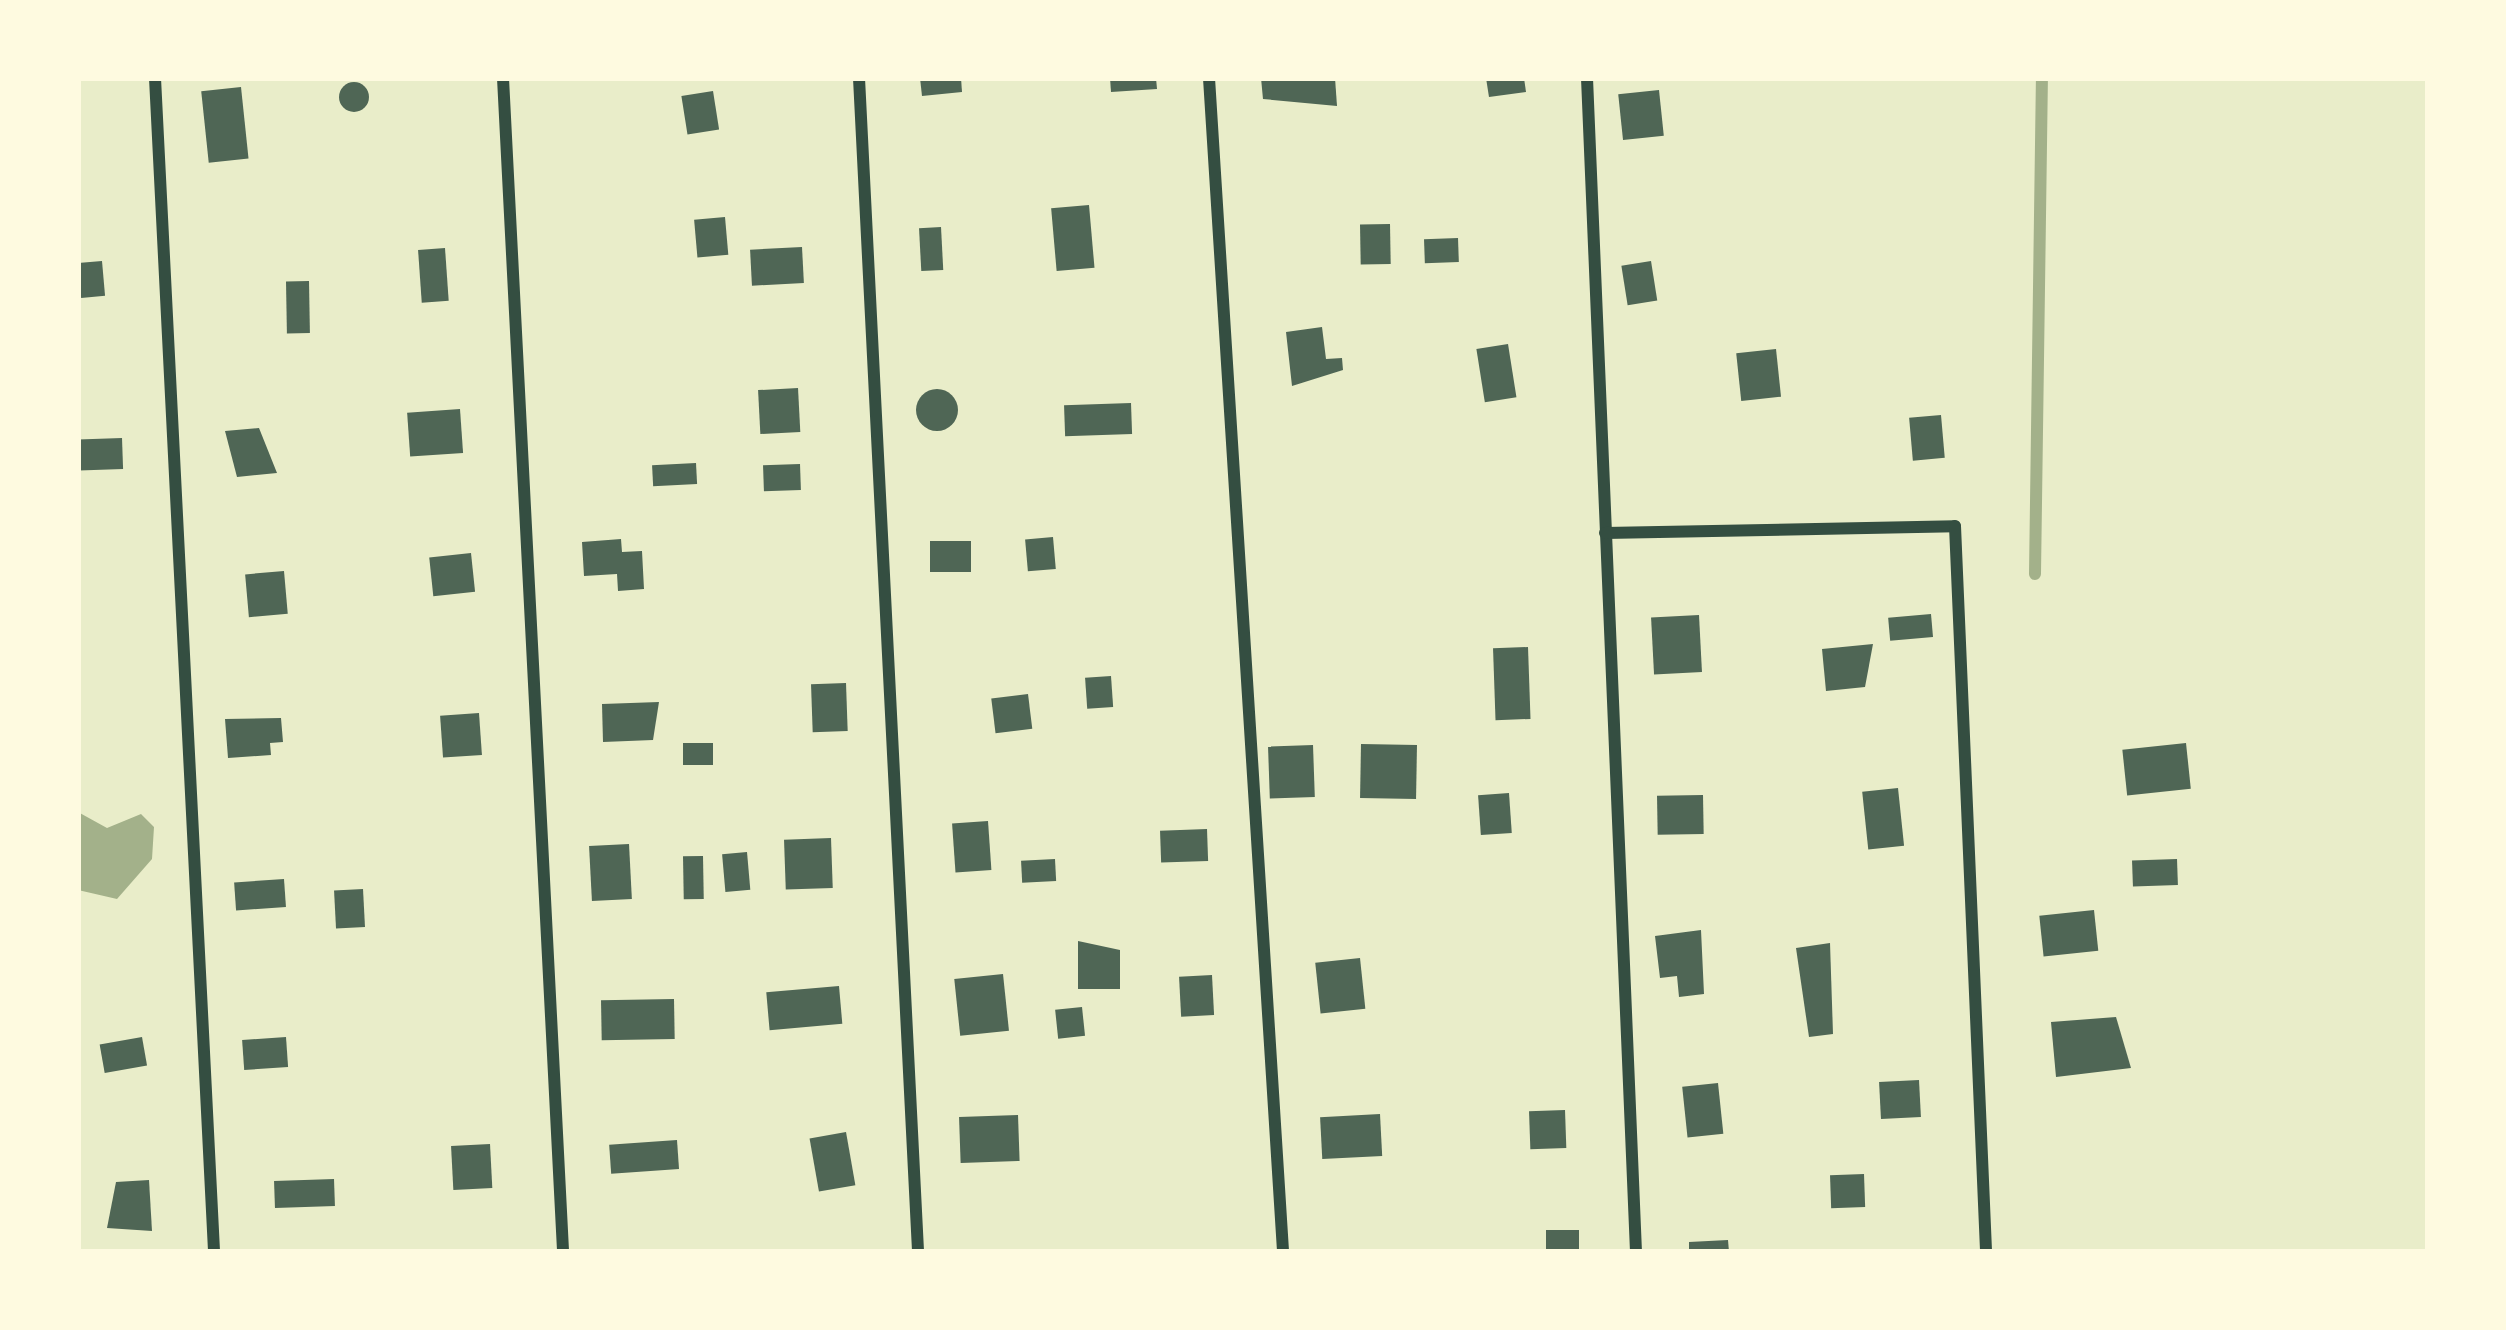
<!DOCTYPE html>
<html>
<head>
<meta charset="utf-8">
<style>
	body { margin:0 }
	#map { position:relative; width:2506px; height:1330px; overflow:hidden; background:#e9edc9; font-family:Barlow,sans-serif }
	div>[style] { position:absolute }
	.water>* { inset:0; background:#a3b18a }
	.stream>* { height:12px; margin:-6px; padding:0 6px; transform-origin:6px; border-radius:6px; background:#a3b18a }
	.building>* { inset:0; background:#4f6655; transform-origin:0 0 }
	.round { border-radius:50% }
	.minor>* { height:12px; margin:-6px; padding:0 6px; transform-origin:6px; border-radius:6px; background:#344e41 }
	span { translate:-50% -50%; white-space:nowrap; text-align:center; line-height:1.15; -webkit-text-stroke:12px #fefae0; paint-order:stroke }
	.frame { position:absolute; inset:0; border:81px solid #fefae0; pointer-events:none }
</style>
</head>
<body>
<div id="map">
	<div class="water">
		<i style="clip-path:polygon(78px 812px,107px 828px,141px 814px,154px 827px,152px 859px,117px 899px,78px 890px)"></i>
	</div>
	<div class="stream">
		<i style="left:2035px;top:574px;width:496px;rotate:-89.2deg"></i>
	</div>
	<div class="building">
		<i style="clip-path:polygon(920px 78px,961px 78px,962px 92px,922px 96px)"></i>
		<i style="clip-path:polygon(1110px 78px,1156px 78px,1157px 89px,1111px 92px)"></i>
		<i style="clip-path:polygon(1261px 78px,1335px 78px,1337px 106px,1263px 99px)"></i>
		<i style="clip-path:polygon(1486px 78px,1524px 78px,1526px 92px,1489px 97px)"></i>
		<i class="round" style="left:339px;top:82px;width:30px;height:30px"></i>
		<i style="left:241px;top:87px;width:72px;height:40px;rotate:84deg"></i>
		<i style="left:1659px;top:90px;width:46px;height:41px;rotate:84deg"></i>
		<i style="left:713px;top:91px;width:39px;height:32px;rotate:81deg"></i>
		<i style="left:1089px;top:205px;width:63px;height:38px;rotate:85deg"></i>
		<i style="left:725px;top:217px;width:38px;height:31px;rotate:85deg"></i>
		<i style="left:1390px;top:224px;width:40px;height:30px;rotate:89deg"></i>
		<i style="left:941px;top:227px;width:43px;height:22px;rotate:87deg"></i>
		<i style="left:1458px;top:238px;width:24px;height:34px;rotate:88deg"></i>
		<i style="left:802px;top:247px;width:36px;height:52px;rotate:87deg"></i>
		<i style="left:445px;top:248px;width:53px;height:27px;rotate:86deg"></i>
		<i style="left:102px;top:261px;width:35px;height:24px;rotate:85deg"></i>
		<i style="left:1651px;top:261px;width:40px;height:30px;rotate:81deg"></i>
		<i style="left:309px;top:281px;width:52px;height:23px;rotate:89deg"></i>
		<i style="clip-path:polygon(1322px 327px,1326px 359px,1342px 358px,1343px 370px,1292px 386px,1286px 332px)"></i>
		<i style="left:1508px;top:344px;width:54px;height:32px;rotate:81deg"></i>
		<i style="left:1776px;top:349px;width:48px;height:40px;rotate:84deg"></i>
		<i style="left:798px;top:388px;width:44px;height:40px;rotate:87deg"></i>
		<i class="round" style="left:916px;top:389px;width:42px;height:42px"></i>
		<i style="left:1131px;top:403px;width:31px;height:67px;rotate:88deg"></i>
		<i style="left:460px;top:409px;width:44px;height:53px;rotate:86deg"></i>
		<i style="left:1941px;top:415px;width:43px;height:32px;rotate:85deg"></i>
		<i style="clip-path:polygon(259px 428px,277px 473px,237px 477px,225px 431px)"></i>
		<i style="left:122px;top:438px;width:31px;height:44px;rotate:88deg"></i>
		<i style="left:696px;top:463px;width:21px;height:44px;rotate:87deg"></i>
		<i style="left:800px;top:464px;width:26px;height:37px;rotate:88deg"></i>
		<i style="left:1053px;top:537px;width:32px;height:28px;rotate:85deg"></i>
		<i style="clip-path:polygon(621px 539px,622px 552px,642px 551px,644px 589px,618px 591px,617px 574px,584px 576px,582px 542px)"></i>
		<i style="left:971px;top:541px;width:31px;height:41px;rotate:90deg"></i>
		<i style="left:471px;top:553px;width:39px;height:42px;rotate:84deg"></i>
		<i style="left:284px;top:571px;width:43px;height:39px;rotate:85deg"></i>
		<i style="left:1931px;top:614px;width:23px;height:43px;rotate:85deg"></i>
		<i style="left:1699px;top:615px;width:57px;height:48px;rotate:87deg"></i>
		<i style="clip-path:polygon(1873px 644px,1865px 687px,1826px 691px,1822px 649px)"></i>
		<i style="left:1528px;top:647px;width:72px;height:35px;rotate:88deg"></i>
		<i style="left:1111px;top:676px;width:31px;height:26px;rotate:86deg"></i>
		<i style="left:846px;top:683px;width:48px;height:35px;rotate:88deg"></i>
		<i style="left:1028px;top:694px;width:35px;height:37px;rotate:83deg"></i>
		<i style="clip-path:polygon(659px 702px,653px 740px,603px 742px,602px 704px)"></i>
		<i style="left:479px;top:713px;width:42px;height:39px;rotate:86deg"></i>
		<i style="clip-path:polygon(281px 718px,283px 742px,270px 743px,271px 755px,228px 758px,225px 719px)"></i>
		<i style="left:713px;top:743px;width:22px;height:30px;rotate:90deg"></i>
		<i style="left:2186px;top:743px;width:46px;height:64px;rotate:84deg"></i>
		<i style="left:1361px;top:744px;width:56px;height:54px;rotate:1deg"></i>
		<i style="left:1313px;top:745px;width:52px;height:45px;rotate:88deg"></i>
		<i style="left:1898px;top:788px;width:58px;height:36px;rotate:84deg"></i>
		<i style="left:1509px;top:793px;width:40px;height:31px;rotate:86deg"></i>
		<i style="left:1703px;top:795px;width:39px;height:46px;rotate:89deg"></i>
		<i style="left:988px;top:821px;width:49px;height:36px;rotate:86deg"></i>
		<i style="left:1207px;top:829px;width:32px;height:47px;rotate:88deg"></i>
		<i style="left:831px;top:838px;width:50px;height:47px;rotate:88deg"></i>
		<i style="left:629px;top:844px;width:55px;height:40px;rotate:87deg"></i>
		<i style="left:747px;top:852px;width:38px;height:25px;rotate:85deg"></i>
		<i style="left:703px;top:856px;width:43px;height:20px;rotate:89deg"></i>
		<i style="left:1055px;top:859px;width:22px;height:34px;rotate:87deg"></i>
		<i style="left:2177px;top:859px;width:26px;height:45px;rotate:88deg"></i>
		<i style="left:284px;top:879px;width:28px;height:50px;rotate:86deg"></i>
		<i style="left:363px;top:889px;width:38px;height:29px;rotate:87deg"></i>
		<i style="left:2094px;top:910px;width:41px;height:55px;rotate:84deg"></i>
		<i style="clip-path:polygon(1701px 930px,1704px 994px,1679px 997px,1677px 976px,1660px 978px,1655px 936px)"></i>
		<i style="clip-path:polygon(1078px 941px,1120px 950px,1120px 989px,1078px 989px)"></i>
		<i style="clip-path:polygon(1830px 943px,1833px 1034px,1809px 1037px,1796px 948px)"></i>
		<i style="left:1360px;top:958px;width:51px;height:45px;rotate:84deg"></i>
		<i style="left:1003px;top:974px;width:57px;height:49px;rotate:84deg"></i>
		<i style="left:1212px;top:975px;width:40px;height:33px;rotate:87deg"></i>
		<i style="left:839px;top:986px;width:38px;height:73px;rotate:85deg"></i>
		<i style="left:674px;top:999px;width:40px;height:73px;rotate:89deg"></i>
		<i style="left:1082px;top:1007px;width:29px;height:27px;rotate:84deg"></i>
		<i style="clip-path:polygon(2116px 1017px,2131px 1068px,2056px 1077px,2051px 1022px)"></i>
		<i style="left:142px;top:1037px;width:29px;height:43px;rotate:80deg"></i>
		<i style="left:286px;top:1037px;width:30px;height:44px;rotate:86deg"></i>
		<i style="left:1919px;top:1080px;width:37px;height:40px;rotate:87deg"></i>
		<i style="left:1718px;top:1083px;width:51px;height:36px;rotate:84deg"></i>
		<i style="left:1565px;top:1110px;width:38px;height:36px;rotate:88deg"></i>
		<i style="left:1380px;top:1114px;width:42px;height:60px;rotate:87deg"></i>
		<i style="left:1018px;top:1115px;width:46px;height:59px;rotate:88deg"></i>
		<i style="left:846px;top:1132px;width:54px;height:37px;rotate:80deg"></i>
		<i style="left:677px;top:1140px;width:29px;height:68px;rotate:86deg"></i>
		<i style="left:490px;top:1144px;width:44px;height:39px;rotate:87deg"></i>
		<i style="left:1864px;top:1174px;width:33px;height:34px;rotate:88deg"></i>
		<i style="left:334px;top:1179px;width:27px;height:60px;rotate:88deg"></i>
		<i style="clip-path:polygon(149px 1180px,152px 1231px,107px 1228px,116px 1182px)"></i>
		<i style="left:1546px;top:1230px;width:33px;height:22px"></i>
		<i style="clip-path:polygon(1728px 1240px,1729px 1252px,1689px 1252px,1689px 1242px)"></i>
	</div>
	<div class="minor">
		<i style="left:155px;top:78px;width:1175px;rotate:87.12deg"></i>
		<i style="left:503px;top:78px;width:1176px;rotate:87.07deg"></i>
		<i style="left:859px;top:78px;width:1175px;rotate:87.12deg"></i>
		<i style="left:1209px;top:78px;width:1176px;rotate:86.39deg"></i>
		<i style="left:1587px;top:78px;width:1175px;rotate:87.61deg"></i>
		<i style="left:1605px;top:533px;width:350px;rotate:-1.1deg"></i>
		<i style="left:1955px;top:526px;width:727px;rotate:87.55deg"></i>
	</div>
	<div class="frame"></div>
</div>
</body>
</html>
